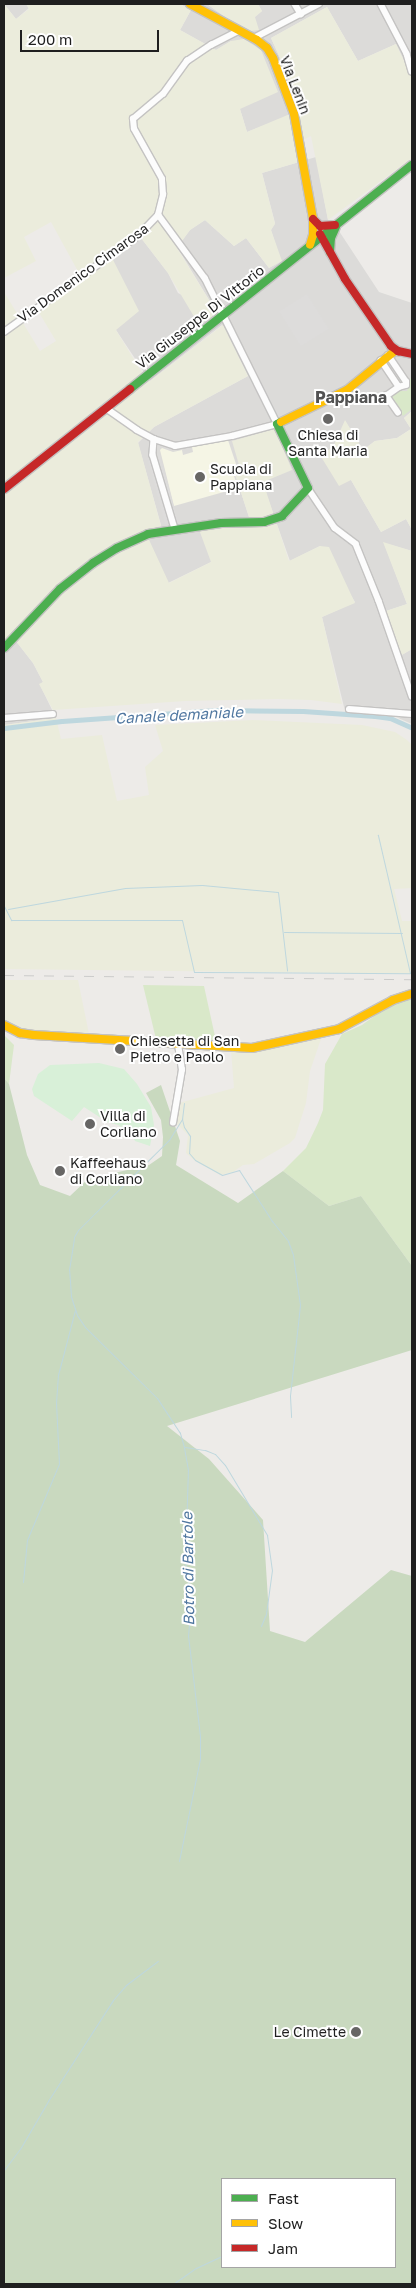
<!DOCTYPE html>
<html>
<head>
<meta charset="utf-8">
<style>
	body { margin:0 }
	#map { position:relative; width:416px; height:2288px; overflow:hidden; background:#edebe8; font-family:"Golos Text",sans-serif }
	div>[style] { position:absolute }
	.residential>* { inset:0; background:#dcdbd9 }
	.education>* { inset:0; background:#f5f5e5 }
	.farmland>* { inset:0; background:#ebecdc }
	.grass>* { inset:0; background:#d9e8c9 }
	.forest>* { inset:0; background:#c9d9bf }
	.park>* { inset:0; background:#d8f0d8 }
	.parking>* { inset:0; background:#dddcdb; transform-origin:0 0 }
	.stream>* { height:1px; margin:-0.5px; padding:0 0.5px; transform-origin:0.5px; border-radius:0.5px; background:#bed7de }
	.canal>* { height:5px; margin:-2.5px; padding:0 2.5px; transform-origin:2.5px; border-radius:2.5px; background:#bed7de }
	.roads { filter:drop-shadow(1px 0 #c4c3c2) drop-shadow(-1px 0 #c4c3c2) drop-shadow(0 1px #c4c3c2) drop-shadow(0 -1px #c4c3c2) }
	.street>* { height:5.5px; margin:-2.75px; padding:0 2.75px; transform-origin:2.75px; border-radius:2.75px; background:#fcfcfc }
	.fast>* { height:8px; margin:-4px; padding:0 4px; transform-origin:4px; border-radius:4px; background:#4caf50 }
	.slow>* { height:8px; margin:-4px; padding:0 4px; transform-origin:4px; border-radius:4px; background:#ffc107 }
	.jam>* { height:8px; margin:-4px; padding:0 4px; transform-origin:4px; border-radius:4px; background:#c62828 }
	.rail>* { height:1px; margin-top:-0.5px; transform-origin:0; background:repeating-linear-gradient(90deg,#cbcbca 0 10px,transparent 0 20px) }
	.dots>* { width:14px; height:14px; translate:-50% -50%; box-sizing:border-box; border:2px solid #fff; border-radius:50% }
	span { translate:-50% -50%; white-space:nowrap; text-align:center; line-height:1.15; -webkit-text-stroke:4px #fff; paint-order:stroke }
	.street-label { font-size:14px; color:#1f1f1f }
	.poi-label { font-size:14px; color:#1f1f1f }
	.left { translate:0 -50%; text-align:left }
	.right { translate:-100% -50%; text-align:right }
	.water-label { font-size:15px; color:#5077a0; font-style:italic }
	.quarter-label { font-size:16px; color:#525252; font-weight:700 }
	.frame { position:absolute; inset:0; border:5px solid #1f1f1f; pointer-events:none }
	.legend { position:absolute; left:221px; top:2178px; width:175px; height:90px; box-sizing:border-box; background:#fff; border:1px solid #a5a5a5; margin:0; padding:6px 9px; list-style:none; font-size:15px; color:#1f1f1f }
	.legend li { display:flex; align-items:center; gap:10px; height:25px }
	.legend b { width:25px; border:1px solid #a5a5a5 }
	.scale { position:absolute; left:20px; top:30px; width:139px; height:22px; box-sizing:border-box; border:2px solid #1f1f1f; border-top:0; padding-left:6px; font-size:15px; line-height:18px; white-space:nowrap; color:#1f1f1f; -webkit-text-stroke:4px #fff; paint-order:stroke }
</style>
</head>
<body>
<div id="map">
	<div class="residential">
		<i style="clip-path:polygon(4px 4px,26px 4px,29px 8px,16px 19px)"></i>
		<i style="clip-path:polygon(180px 4px,207px 4px,241px 28px,262px 11px,258px 4px,412px 4px,412px 78px,396px 44px,358px 61px,327px 7px,271px 38px,291px 82px,299px 112px,247px 132px,240px 109px,231px 41px,216px 50px,180px 30px,191px 10px)"></i>
		<i style="clip-path:polygon(316px 157px,328px 220px,339px 231px,379px 292px,412px 303px,412px 411px,404px 418px,411px 429px,397px 438px,375px 441px,363px 450px,345px 421px,351px 480px,381px 532px,406px 519px,412px 530px,412px 551px,384px 543px,407px 604px,386px 611px,400px 656px,412px 649px,412px 724px,389px 714px,345px 711px,322px 617px,355px 602px,320px 546px,290px 561px,262px 482px,239px 465px,233px 468px,249px 517px,211px 562px,168px 583px,144px 530px,161px 525px,138px 443px,154px 427px,248px 376px,222px 325px,150px 381px,116px 330px,108px 250px,138px 234px,168px 273px,178px 293px,217px 313px,177px 247px,190px 230px,205px 220px,234px 246px,246px 238px,269px 268px,281px 261px,271px 230px,275px 223px,262px 173px)"></i>
		<i style="clip-path:polygon(12px 636px,33px 663px,43px 682px,40px 685px,56px 718px,4px 725px,4px 641px)"></i>
	</div>
	<div class="education">
		<i style="clip-path:polygon(228px 440px,236px 464px,231px 467px,238px 488px,174px 506px,160px 450px,162px 448px,173px 452px,182px 450px,183px 455px,193px 452px,192px 447px)"></i>
	</div>
	<div class="farmland">
		<i style="clip-path:polygon(4px 4px,16px 19px,29px 9px,26px 4px,180px 4px,191px 10px,180px 30px,216px 50px,231px 41px,244px 39px,261px 50px,278px 92px,240px 109px,247px 132px,290px 114px,299px 162px,262px 173px,275px 224px,271px 230px,282px 261px,269px 268px,246px 238px,234px 246px,205px 220px,190px 230px,177px 248px,217px 313px,199px 325px,168px 273px,138px 234px,108px 250px,139px 311px,116px 330px,141px 371px,150px 381px,223px 325px,248px 376px,154px 427px,138px 442px,161px 526px,145px 531px,169px 583px,211px 562px,197px 524px,249px 517px,233px 468px,239px 465px,232px 441px,275px 429px,292px 470px,263px 482px,289px 561px,320px 546px,329px 547px,355px 603px,322px 617px,342px 704px,311px 700px,278px 699px,185px 701px,53px 710px,39px 684px,43px 682px,33px 663px,12px 636px,4px 641px,4px 292px,40px 351px,56px 341px,35px 306px,80px 275px,51px 222px,24px 237px,36px 261px,4px 278px)"></i>
		<i style="clip-path:polygon(207px 4px,258px 4px,262px 11px,255px 17px,259px 30px,250px 31px,241px 28px)"></i>
		<i style="clip-path:polygon(327px 7px,358px 61px,396px 44px,412px 78px,412px 158px,328px 220px,311px 136px,303px 140px,299px 112px,291px 82px,271px 38px)"></i>
		<i style="clip-path:polygon(412px 411px,412px 530px,406px 519px,381px 532px,351px 480px,339px 486px,320px 455px,333px 447px,345px 420px,363px 450px,375px 441px,397px 438px,411px 429px,404px 418px)"></i>
		<i style="clip-path:polygon(383px 542px,412px 551px,412px 649px,400px 656px,386px 611px,407px 604px)"></i>
		<i style="clip-path:polygon(56px 718px,61px 739px,102px 735px,117px 801px,149px 795px,145px 767px,163px 751px,155px 725px,253px 720px,362px 725px,395px 732px,407px 740px,412px 745px,412px 888px,394px 889px,402px 921px,412px 921px,412px 974px,4px 969px,4px 725px)"></i>
		<i style="clip-path:polygon(4px 980px,78px 980px,89px 1034px,30px 1031px,10px 1025px,4px 1021px)"></i>
		<i style="clip-path:polygon(322px 1036px,310px 1071px,306px 1103px,295px 1138px,290px 1143px,254px 1164px,243px 1165px,233px 1172px,220px 1175px,195px 1161px,186px 1153px,188px 1135px,176px 1123px,179px 1103px,234px 1088px,231px 1050px,262px 1050px)"></i>
	</div>
	<div class="grass">
		<i style="clip-path:polygon(412px 377px,412px 409px,403px 416px,389px 396px,397px 391px,407px 391px,409px 385px,407px 381px)"></i>
		<i style="clip-path:polygon(143px 985px,204px 986px,216px 1041px,156px 1039px)"></i>
		<i style="clip-path:polygon(412px 997px,412px 1266px,361px 1196px,329px 1206px,283px 1171px,306px 1148px,318px 1123px,323px 1110px,325px 1064px,342px 1034px,362px 1025px,387px 1007px)"></i>
		<i style="clip-path:polygon(4px 1035px,14px 1045px,9px 1084px,4px 1078px)"></i>
	</div>
	<div class="forest">
		<i style="clip-path:polygon(evenodd,4px 1078px,9px 1084px,27px 1155px,40px 1185px,70px 1196px,88px 1179px,149px 1165px,162px 1156px,163px 1137px,161px 1120px,146px 1093px,161px 1085px,180px 1141px,176px 1165px,238px 1203px,283px 1171px,329px 1206px,361px 1196px,412px 1266px,412px 1350px,167px 1426px,209px 1459px,263px 1520px,270px 1631px,305px 1642px,391px 1570px,412px 1576px,412px 2284px,4px 2284px,4px 1078px,222px 2179px,395px 2179px,395px 2267px,222px 2267px,222px 2179px)"></i>
	</div>
	<div class="park">
		<i style="clip-path:polygon(99px 1063px,124px 1069px,137px 1084px,151px 1107px,154px 1125px,150px 1146px,135px 1141px,129px 1131px,118px 1125px,107px 1122px,84px 1107px,72px 1121px,34px 1096px,32px 1089px,38px 1074px,50px 1065px)"></i>
	</div>
	<div class="parking">
		<i style="left:307px;top:294px;width:41px;height:33px;rotate:58deg"></i>
		<i style="left:160px;top:455px;width:68px;height:13px;rotate:75deg"></i>
	</div>
	<div class="stream">
		<i style="left:4px;top:906px;width:16px;rotate:63deg"></i>
		<i style="left:11px;top:920px;width:171px"></i>
		<i style="left:182px;top:920px;width:53px;rotate:77deg"></i>
		<i style="left:194px;top:972px;width:216px;rotate:0.3deg"></i>
		<i style="left:410px;top:973px;width:142px;rotate:-103.1deg"></i>
		<i style="left:8px;top:909px;width:119px;rotate:-10.2deg"></i>
		<i style="left:125px;top:888px;width:77px;rotate:-2.2deg"></i>
		<i style="left:202px;top:885px;width:76px;rotate:5.3deg"></i>
		<i style="left:278px;top:892px;width:79px;rotate:83.4deg"></i>
		<i style="left:284px;top:932px;width:118px;rotate:0.5deg"></i>
		<i style="left:184px;top:1103px;width:16px;rotate:97deg"></i>
		<i style="left:182px;top:1119px;width:8px;rotate:76deg"></i>
		<i style="left:184px;top:1127px;width:11px;rotate:56deg"></i>
		<i style="left:190px;top:1136px;width:17px;rotate:93deg"></i>
		<i style="left:189px;top:1153px;width:9px;rotate:49deg"></i>
		<i style="left:195px;top:1160px;width:31px;rotate:29deg"></i>
		<i style="left:222px;top:1175px;width:18px;rotate:-16deg"></i>
		<i style="left:239px;top:1170px;width:61px;rotate:57.1deg"></i>
		<i style="left:272px;top:1221px;width:26px;rotate:51deg"></i>
		<i style="left:288px;top:1241px;width:15px;rotate:70deg"></i>
		<i style="left:293px;top:1255px;width:50px;rotate:82deg"></i>
		<i style="left:300px;top:1305px;width:92px;rotate:96.3deg"></i>
		<i style="left:290px;top:1396px;width:21px;rotate:87deg"></i>
		<i style="left:185px;top:1447px;width:20px;rotate:9deg"></i>
		<i style="left:205px;top:1450px;width:11px;rotate:22deg"></i>
		<i style="left:215px;top:1454px;width:15px;rotate:48deg"></i>
		<i style="left:225px;top:1465px;width:82px;rotate:59deg"></i>
		<i style="left:267px;top:1535px;width:35px;rotate:82deg"></i>
		<i style="left:272px;top:1570px;width:44px;rotate:97.8deg"></i>
		<i style="left:266px;top:1614px;width:13px;rotate:113deg"></i>
		<i style="left:23px;top:1582px;width:42px;rotate:-84.6deg"></i>
		<i style="left:27px;top:1540px;width:82px;rotate:-67.2deg"></i>
		<i style="left:59px;top:1464px;width:61px;rotate:-92.8deg"></i>
		<i style="left:56px;top:1403px;width:28px;rotate:-86deg"></i>
		<i style="left:58px;top:1375px;width:67px;rotate:-75.3deg"></i>
		<i style="left:179px;top:1861px;width:104px;rotate:-78.4deg"></i>
		<i style="left:200px;top:1759px;width:23px;rotate:-90deg"></i>
		<i style="left:200px;top:1736px;width:101px;rotate:-96.8deg"></i>
		<i style="left:188px;top:1636px;width:36px;rotate:-85deg"></i>
		<i style="left:191px;top:1600px;width:37px;rotate:-99deg"></i>
		<i style="left:185px;top:1563px;width:93px;rotate:-88.2deg"></i>
		<i style="left:188px;top:1470px;width:23px;rotate:-100deg"></i>
		<i style="left:184px;top:1447px;width:15px;rotate:-106deg"></i>
		<i style="left:180px;top:1433px;width:42px;rotate:-123.3deg"></i>
		<i style="left:157px;top:1398px;width:101px;rotate:-135.4deg"></i>
		<i style="left:85px;top:1327px;width:14px;rotate:-124deg"></i>
		<i style="left:77px;top:1315px;width:20px;rotate:-108deg"></i>
		<i style="left:71px;top:1296px;width:26px;rotate:-94deg"></i>
		<i style="left:69px;top:1270px;width:33px;rotate:-81deg"></i>
		<i style="left:74px;top:1237px;width:8px;rotate:-60deg"></i>
		<i style="left:78px;top:1230px;width:128px;rotate:-44.7deg"></i>
		<i style="left:169px;top:1140px;width:25px;rotate:-58deg"></i>
		<i style="left:4px;top:2170px;width:26px;rotate:-53deg"></i>
		<i style="left:20px;top:2149px;width:56px;rotate:-59.7deg"></i>
		<i style="left:48px;top:2101px;width:120px;rotate:-57.2deg"></i>
		<i style="left:113px;top:2000px;width:20px;rotate:-49deg"></i>
		<i style="left:126px;top:1985px;width:40px;rotate:-37deg"></i>
		<i style="left:173px;top:2284px;width:28px;rotate:-35deg"></i>
		<i style="left:196px;top:2268px;width:29px;rotate:-25deg"></i>
	</div>
	<div class="canal">
		<i style="left:4px;top:728px;width:58px;rotate:-6.9deg"></i>
		<i style="left:62px;top:721px;width:155px;rotate:-4.1deg"></i>
		<i style="left:217px;top:710px;width:86px;rotate:0.7deg"></i>
		<i style="left:303px;top:711px;width:72px;rotate:4deg"></i>
		<i style="left:375px;top:716px;width:15px;rotate:8deg"></i>
		<i style="left:390px;top:718px;width:24px;rotate:24deg"></i>
	</div>
	<div class="roads">
		<div class="street">
			<i style="left:295px;top:4px;width:12px;rotate:59deg"></i>
			<i style="left:381px;top:4px;width:56px;rotate:62.5deg"></i>
			<i style="left:407px;top:54px;width:18px;rotate:74deg"></i>
			<i style="left:254px;top:38px;width:73px;rotate:-27.6deg"></i>
			<i style="left:4px;top:332px;width:165px;rotate:-35.6deg"></i>
			<i style="left:138px;top:236px;width:29px;rotate:-46deg"></i>
			<i style="left:158px;top:215px;width:21px;rotate:-76deg"></i>
			<i style="left:163px;top:195px;width:16px;rotate:-94deg"></i>
			<i style="left:162px;top:179px;width:57px;rotate:-119.2deg"></i>
			<i style="left:134px;top:129px;width:10px;rotate:-96deg"></i>
			<i style="left:133px;top:119px;width:39px;rotate:-40deg"></i>
			<i style="left:163px;top:94px;width:41px;rotate:-54deg"></i>
			<i style="left:187px;top:61px;width:29px;rotate:-34deg"></i>
			<i style="left:211px;top:45px;width:30px;rotate:-27deg"></i>
			<i style="left:381px;top:360px;width:32px;rotate:56deg"></i>
			<i style="left:399px;top:387px;width:7px;rotate:-16deg"></i>
			<i style="left:406px;top:385px;width:3px;rotate:-90deg"></i>
			<i style="left:406px;top:382px;width:32px;rotate:-124deg"></i>
			<i style="left:106px;top:408px;width:38px;rotate:35deg"></i>
			<i style="left:137px;top:430px;width:19px;rotate:28deg"></i>
			<i style="left:154px;top:439px;width:22px;rotate:18deg"></i>
			<i style="left:175px;top:446px;width:58px;rotate:-10deg"></i>
			<i style="left:232px;top:436px;width:47px;rotate:-14.9deg"></i>
			<i style="left:277px;top:424px;width:162px;rotate:-116.4deg"></i>
			<i style="left:205px;top:279px;width:79px;rotate:-126.3deg"></i>
			<i style="left:398px;top:413px;width:21px;rotate:-125deg"></i>
			<i style="left:386px;top:396px;width:16px;rotate:-35deg"></i>
			<i style="left:154px;top:439px;width:16px;rotate:94deg"></i>
			<i style="left:153px;top:455px;width:77px;rotate:73.4deg"></i>
			<i style="left:308px;top:488px;width:48px;rotate:56deg"></i>
			<i style="left:335px;top:528px;width:26px;rotate:37deg"></i>
			<i style="left:356px;top:544px;width:61px;rotate:68deg"></i>
			<i style="left:379px;top:601px;width:101px;rotate:70.8deg"></i>
			<i style="left:349px;top:709px;width:63px;rotate:4.5deg"></i>
			<i style="left:4px;top:718px;width:49px;rotate:-4.7deg"></i>
			<i style="left:173px;top:1123px;width:54px;rotate:-80.4deg"></i>
			<i style="left:182px;top:1070px;width:26px;rotate:-99deg"></i>
		</div>
		<div class="fast">
			<i style="left:330px;top:252px;width:14px;rotate:-86deg"></i>
			<i style="left:331px;top:238px;width:12px;rotate:-66deg"></i>
			<i style="left:130px;top:389px;width:360px;rotate:-38.5deg"></i>
			<i style="left:4px;top:648px;width:81px;rotate:-46.5deg"></i>
			<i style="left:60px;top:589px;width:42px;rotate:-38.2deg"></i>
			<i style="left:93px;top:563px;width:28px;rotate:-32deg"></i>
			<i style="left:117px;top:548px;width:34px;rotate:-24deg"></i>
			<i style="left:148px;top:534px;width:74px;rotate:-8.6deg"></i>
			<i style="left:221px;top:523px;width:43px;rotate:-1.3deg"></i>
			<i style="left:264px;top:522px;width:19px;rotate:-18deg"></i>
			<i style="left:282px;top:516px;width:38px;rotate:-47deg"></i>
			<i style="left:308px;top:488px;width:71px;rotate:-115.8deg"></i>
			<i style="left:277px;top:424px;width:4px;rotate:-27deg"></i>
		</div>
		<div class="slow">
			<i style="left:190px;top:4px;width:76px;rotate:28.2deg"></i>
			<i style="left:257px;top:40px;width:13px;rotate:39deg"></i>
			<i style="left:267px;top:48px;width:12px;rotate:59deg"></i>
			<i style="left:273px;top:58px;width:60px;rotate:69.4deg"></i>
			<i style="left:294px;top:114px;width:107px;rotate:79.7deg"></i>
			<i style="left:313px;top:219px;width:16px;rotate:90deg"></i>
			<i style="left:313px;top:235px;width:10px;rotate:107deg"></i>
			<i style="left:281px;top:422px;width:73px;rotate:-25.9deg"></i>
			<i style="left:347px;top:390px;width:63px;rotate:-39.2deg"></i>
			<i style="left:4px;top:1025px;width:18px;rotate:27deg"></i>
			<i style="left:20px;top:1033px;width:14px;rotate:8deg"></i>
			<i style="left:34px;top:1035px;width:218px;rotate:3.4deg"></i>
			<i style="left:252px;top:1048px;width:89px;rotate:-12.3deg"></i>
			<i style="left:339px;top:1029px;width:61px;rotate:-28.2deg"></i>
			<i style="left:393px;top:1000px;width:20px;rotate:-18deg"></i>
		</div>
		<div class="jam">
			<i style="left:313px;top:219px;width:10px;rotate:45deg"></i>
			<i style="left:320px;top:226px;width:15px;rotate:-4deg"></i>
			<i style="left:320px;top:234px;width:51px;rotate:60.9deg"></i>
			<i style="left:345px;top:279px;width:81px;rotate:55.5deg"></i>
			<i style="left:391px;top:346px;width:9px;rotate:36deg"></i>
			<i style="left:398px;top:351px;width:14px;rotate:12deg"></i>
			<i style="left:4px;top:489px;width:161px;rotate:-38.4deg"></i>
		</div>
	</div>
	<div class="rail">
		<i style="left:4px;top:975px;width:408px;rotate:0.6deg"></i>
	</div>
	<div class="dots">
		<i style="left:328px;top:419px;background:#676665"></i>
		<i style="left:200px;top:477px;background:#676665"></i>
		<i style="left:120px;top:1049px;background:#676665"></i>
		<i style="left:90px;top:1124px;background:#676665"></i>
		<i style="left:60px;top:1171px;background:#676665"></i>
		<i style="left:356px;top:2032px;background:#676665"></i>
	</div>
	<div class="street-label">
		<span style="left:295px;top:85px;rotate:69deg">Via Lenin</span>
		<span style="left:83px;top:273px;rotate:-36deg">Via Domenico Cimarosa</span>
		<span style="left:200px;top:317px;rotate:-38deg">Via Giuseppe Di Vittorio</span>
	</div>
	<div class="poi-label">
		<span style="left:328px;top:443px">Chiesa di<br>Santa Maria</span>
		<span class="left" style="left:210px;top:477px">Scuola di<br>Pappiana</span>
		<span class="left" style="left:130px;top:1049px">Chiesetta di San<br>Pietro e Paolo</span>
		<span class="left" style="left:100px;top:1124px">Villa di<br>Corliano</span>
		<span class="left" style="left:70px;top:1171px">Kaffeehaus<br>di Corliano</span>
		<span class="right" style="left:346px;top:2032px">Le Cimette</span>
	</div>
	<div class="water-label">
		<span style="left:179px;top:715px;rotate:-3deg">Canale demaniale</span>
		<span style="left:188px;top:1569px;rotate:-91deg">Botro di Bartole</span>
	</div>
	<div class="quarter-label">
		<span style="left:351px;top:397px">Pappiana</span>
	</div>
	<div class="frame"></div>
	<ul class="legend">
	<li><b style="height:6px;background:#4caf50"></b>Fast</li>
	<li><b style="height:6px;background:#ffc107"></b>Slow</li>
	<li><b style="height:6px;background:#c62828"></b>Jam</li>
	</ul>
	<div class="scale">200 m</div>
</div>
</body>
</html>
